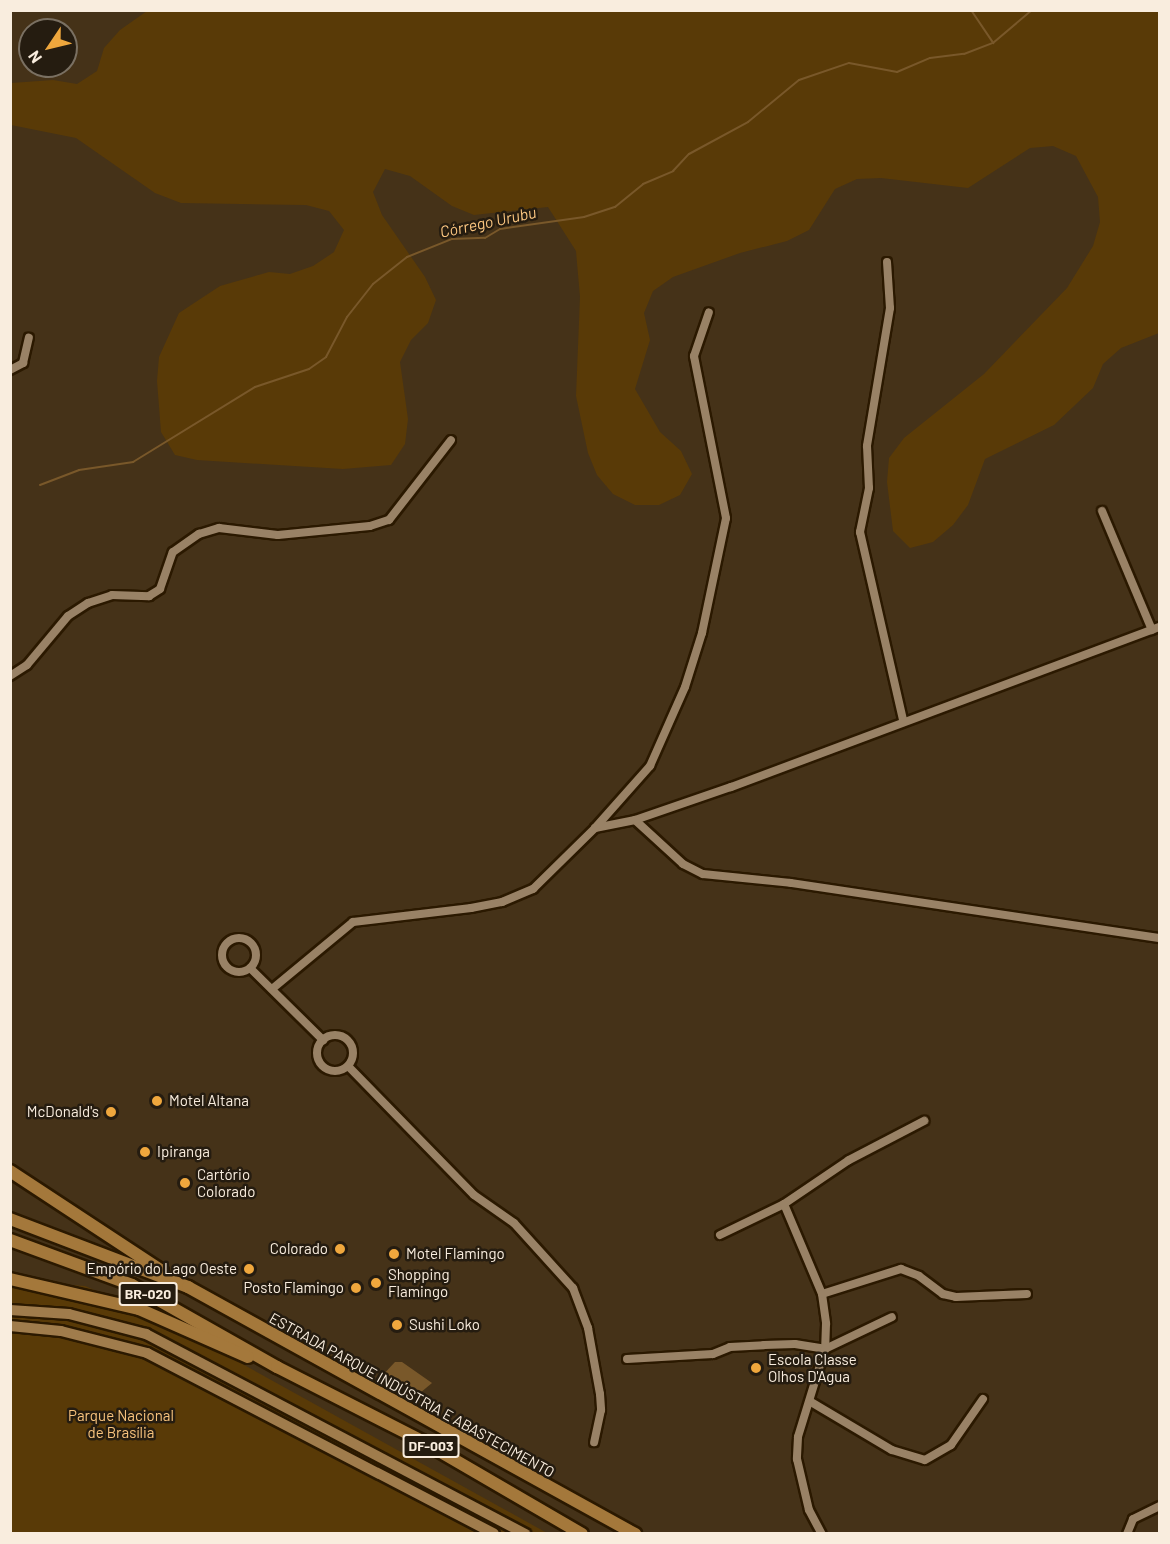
<!DOCTYPE html>
<html>
<head>
<meta charset="utf-8">
<style>
	body { margin:0 }
	#map { position:relative; width:1170px; height:1544px; overflow:hidden; background:#453218; font-family:Barlow,sans-serif }
	div>[style] { position:absolute }
	.green>* { inset:0; background:#593a07 }
	.water>* { inset:0; background:#79582a }
	.stream>* { height:2px; margin:-1px; padding:0 1px; transform-origin:1px; border-radius:1px; background:#79582a }
	.roads { filter:drop-shadow(2px 0 #2b1900) drop-shadow(-2px 0 #2b1900) drop-shadow(0 2px #2b1900) drop-shadow(0 -2px #2b1900) }
	.minor>* { height:8px; margin:-4px; padding:0 4px; transform-origin:4px; border-radius:4px; background:#998266 }
	.minor>.ring { margin:-4px; padding:0; box-sizing:content-box; background:none; border:8px solid #998266; border-radius:50% }
	.major>* { height:10px; margin:-5px; padding:0 5px; transform-origin:5px; border-radius:5px; background:#a07c4c }
	.highway>* { height:12px; margin:-6px; padding:0 6px; transform-origin:6px; border-radius:6px; background:#a4783b }
	.dots>* { width:16px; height:16px; translate:-50% -50%; box-sizing:border-box; border:3px solid #251c10; border-radius:50% }
	span { translate:-50% -50%; white-space:nowrap; text-align:center; line-height:1.15; -webkit-text-stroke:5px #251c10; paint-order:stroke }
	.shield-label span { padding:2px 4px; background:#251c10; border:2px solid; border-radius:4px; -webkit-text-stroke-width:0 }
	.shield-label { font-size:14px; color:#f9edde; font-weight:700 }
	.poi-label { font-size:15px; color:#f9edde }
	.left { translate:0 -50%; text-align:left }
	.right { translate:-100% -50%; text-align:right }
	.street-label { font-size:15px; color:#f9edde }
	.park-label { font-size:15px; color:#f8c37d }
	.water-label { font-size:16px; color:#fbc680; font-style:italic }
	.frame { position:absolute; inset:0; border:12px solid #f9edde; pointer-events:none }
	.north { position:absolute; left:18px; top:18px; width:60px; height:60px; box-sizing:border-box; background:#251c10; border:2px solid #7a7062; border-radius:50%; rotate:235deg; font-size:16px; font-weight:700; line-height:24px; text-align:center; color:#f9edde }
	.north::after { content:''; display:block; margin:auto; width:21px; height:27px; background:#efa73d; clip-path:polygon(50% 0,100% 100%,50% 72%,0 100%) }
</style>
</head>
<body>
<div id="map">
	<div class="green">
		<i style="clip-path:polygon(147px 11px,1159px 11px,1159px 333px,1121px 348px,1103px 364px,1093px 388px,1054px 425px,985px 459px,968px 505px,953px 525px,933px 542px,910px 548px,893px 531px,887px 482px,889px 458px,904px 438px,984px 374px,1067px 288px,1093px 246px,1100px 222px,1098px 197px,1076px 156px,1053px 146px,1030px 148px,968px 188px,881px 178px,857px 179px,835px 189px,809px 230px,787px 241px,740px 253px,673px 277px,653px 291px,644px 313px,650px 340px,635px 389px,660px 432px,681px 451px,692px 474px,680px 495px,659px 505px,635px 505px,613px 494px,597px 475px,588px 453px,576px 396px,580px 297px,576px 251px,548px 207px,474px 215px,452px 206px,410px 176px,385px 169px,373px 192px,382px 215px,425px 277px,436px 300px,428px 323px,411px 340px,400px 362px,408px 419px,405px 444px,391px 465px,343px 469px,197px 460px,175px 455px,161px 432px,157px 381px,159px 357px,179px 313px,220px 286px,269px 272px,290px 274px,313px 266px,334px 252px,344px 230px,329px 211px,306px 205px,181px 203px,155px 193px,76px 138px,11px 125px,11px 83px,53px 80px,77px 84px,97px 71px,104px 48px,120px 30px)"></i>
		<i style="clip-path:polygon(27px 1282px,85px 1286px,163px 1320px,547px 1533px,11px 1534px,11px 1284px)"></i>
	</div>
	<div class="water">
		<i style="clip-path:polygon(395px 1362px,402px 1362px,432px 1383px,420px 1393px,381px 1377px)"></i>
	</div>
	<div class="stream">
		<i style="left:971px;top:10px;width:40px;rotate:56deg"></i>
		<i style="left:40px;top:485px;width:42px;rotate:-21deg"></i>
		<i style="left:79px;top:470px;width:55px;rotate:-8.4deg"></i>
		<i style="left:133px;top:462px;width:143px;rotate:-31.6deg"></i>
		<i style="left:255px;top:387px;width:57px;rotate:-18.4deg"></i>
		<i style="left:309px;top:369px;width:21px;rotate:-35deg"></i>
		<i style="left:326px;top:357px;width:45px;rotate:-62.3deg"></i>
		<i style="left:347px;top:317px;width:42px;rotate:-51.8deg"></i>
		<i style="left:373px;top:284px;width:43px;rotate:-38.5deg"></i>
		<i style="left:407px;top:257px;width:48px;rotate:-21.8deg"></i>
		<i style="left:452px;top:239px;width:33px;rotate:-2deg"></i>
		<i style="left:485px;top:238px;width:17px;rotate:-31deg"></i>
		<i style="left:500px;top:229px;width:85px;rotate:-8.1deg"></i>
		<i style="left:584px;top:217px;width:33px;rotate:-18deg"></i>
		<i style="left:615px;top:207px;width:36px;rotate:-39deg"></i>
		<i style="left:643px;top:184px;width:33px;rotate:-23deg"></i>
		<i style="left:673px;top:171px;width:23px;rotate:-47deg"></i>
		<i style="left:689px;top:154px;width:67px;rotate:-28.5deg"></i>
		<i style="left:748px;top:122px;width:66px;rotate:-39.5deg"></i>
		<i style="left:799px;top:80px;width:53px;rotate:-18.8deg"></i>
		<i style="left:849px;top:63px;width:49px;rotate:10.6deg"></i>
		<i style="left:897px;top:72px;width:36px;rotate:-23deg"></i>
		<i style="left:930px;top:58px;width:34px;rotate:-7deg"></i>
		<i style="left:964px;top:54px;width:31px;rotate:-21deg"></i>
		<i style="left:993px;top:43px;width:51px;rotate:-40.2deg"></i>
	</div>
	<div class="roads">
		<div class="minor">
			<i style="left:887px;top:262px;width:46px;rotate:86.3deg"></i>
			<i style="left:890px;top:308px;width:140px;rotate:99.5deg"></i>
			<i style="left:867px;top:446px;width:42px;rotate:87.3deg"></i>
			<i style="left:869px;top:488px;width:45px;rotate:101.6deg"></i>
			<i style="left:860px;top:532px;width:193px;rotate:77.1deg"></i>
			<i style="left:10px;top:370px;width:15px;rotate:-28deg"></i>
			<i style="left:23px;top:363px;width:26px;rotate:-77deg"></i>
			<i style="left:1102px;top:511px;width:129px;rotate:67.2deg"></i>
			<i style="left:10px;top:676px;width:20px;rotate:-33deg"></i>
			<i style="left:27px;top:665px;width:64px;rotate:-50.1deg"></i>
			<i style="left:68px;top:616px;width:24px;rotate:-33deg"></i>
			<i style="left:88px;top:603px;width:25px;rotate:-18deg"></i>
			<i style="left:112px;top:595px;width:37px;rotate:2deg"></i>
			<i style="left:149px;top:596px;width:13px;rotate:-32deg"></i>
			<i style="left:160px;top:589px;width:39px;rotate:-71deg"></i>
			<i style="left:173px;top:552px;width:32px;rotate:-35deg"></i>
			<i style="left:199px;top:534px;width:21px;rotate:-17deg"></i>
			<i style="left:219px;top:528px;width:59px;rotate:6.8deg"></i>
			<i style="left:278px;top:535px;width:92px;rotate:-5.6deg"></i>
			<i style="left:370px;top:526px;width:20px;rotate:-18deg"></i>
			<i style="left:389px;top:520px;width:101px;rotate:-52.2deg"></i>
			<i style="left:635px;top:820px;width:65px;rotate:42.5deg"></i>
			<i style="left:683px;top:864px;width:22px;rotate:27deg"></i>
			<i style="left:703px;top:874px;width:88px;rotate:5.8deg"></i>
			<i style="left:791px;top:883px;width:373px;rotate:8.5deg"></i>
			<i style="left:595px;top:828px;width:41px;rotate:-11.3deg"></i>
			<i style="left:635px;top:820px;width:102px;rotate:-19deg"></i>
			<i style="left:731px;top:787px;width:458px;rotate:-20.5deg"></i>
			<i class="ring" style="left:222px;top:938px;width:26px;height:26px"></i>
			<i style="left:250px;top:968px;width:103px;rotate:44.6deg"></i>
			<i style="left:272px;top:989px;width:105px;rotate:-39.6deg"></i>
			<i style="left:353px;top:922px;width:119px;rotate:-6.8deg"></i>
			<i style="left:471px;top:908px;width:32px;rotate:-11deg"></i>
			<i style="left:502px;top:902px;width:34px;rotate:-23deg"></i>
			<i style="left:533px;top:889px;width:87px;rotate:-44.5deg"></i>
			<i style="left:595px;top:828px;width:83px;rotate:-48.4deg"></i>
			<i style="left:650px;top:766px;width:86px;rotate:-66.1deg"></i>
			<i style="left:685px;top:687px;width:57px;rotate:-72.5deg"></i>
			<i style="left:702px;top:633px;width:117px;rotate:-78.2deg"></i>
			<i style="left:726px;top:518px;width:165px;rotate:-101.2deg"></i>
			<i style="left:694px;top:356px;width:46px;rotate:-71.2deg"></i>
			<i class="ring" style="left:317px;top:1035px;width:28px;height:28px"></i>
			<i style="left:348px;top:1066px;width:180px;rotate:45.7deg"></i>
			<i style="left:474px;top:1195px;width:49px;rotate:35deg"></i>
			<i style="left:514px;top:1223px;width:88px;rotate:47.8deg"></i>
			<i style="left:573px;top:1288px;width:43px;rotate:69.4deg"></i>
			<i style="left:588px;top:1328px;width:67px;rotate:79.7deg"></i>
			<i style="left:600px;top:1394px;width:16px;rotate:86deg"></i>
			<i style="left:601px;top:1410px;width:33px;rotate:102deg"></i>
			<i style="left:784px;top:1204px;width:98px;rotate:67.1deg"></i>
			<i style="left:822px;top:1294px;width:30px;rotate:82deg"></i>
			<i style="left:826px;top:1324px;width:25px;rotate:92deg"></i>
			<i style="left:825px;top:1349px;width:92px;rotate:107.1deg"></i>
			<i style="left:798px;top:1437px;width:22px;rotate:93deg"></i>
			<i style="left:797px;top:1459px;width:52px;rotate:76.8deg"></i>
			<i style="left:809px;top:1510px;width:27px;rotate:62deg"></i>
			<i style="left:720px;top:1235px;width:71px;rotate:-25.8deg"></i>
			<i style="left:784px;top:1204px;width:78px;rotate:-34.1deg"></i>
			<i style="left:849px;top:1160px;width:85px;rotate:-27.5deg"></i>
			<i style="left:822px;top:1294px;width:83px;rotate:-17.6deg"></i>
			<i style="left:901px;top:1269px;width:19px;rotate:21deg"></i>
			<i style="left:919px;top:1276px;width:30px;rotate:37deg"></i>
			<i style="left:943px;top:1294px;width:13px;rotate:13deg"></i>
			<i style="left:956px;top:1297px;width:71px;rotate:-2.4deg"></i>
			<i style="left:627px;top:1359px;width:86px;rotate:-3.3deg"></i>
			<i style="left:713px;top:1354px;width:18px;rotate:-22deg"></i>
			<i style="left:730px;top:1347px;width:34px;rotate:-3deg"></i>
			<i style="left:764px;top:1345px;width:31px;rotate:-2deg"></i>
			<i style="left:795px;top:1344px;width:30px;rotate:9deg"></i>
			<i style="left:825px;top:1349px;width:74px;rotate:-25.5deg"></i>
			<i style="left:811px;top:1402px;width:94px;rotate:30.7deg"></i>
			<i style="left:892px;top:1450px;width:34px;rotate:17deg"></i>
			<i style="left:925px;top:1460px;width:30px;rotate:-30deg"></i>
			<i style="left:951px;top:1445px;width:56px;rotate:-55.2deg"></i>
			<i style="left:1127px;top:1534px;width:16px;rotate:-68deg"></i>
			<i style="left:1133px;top:1519px;width:30px;rotate:-26deg"></i>
		</div>
		<div class="major">
			<i style="left:10px;top:1310px;width:59px;rotate:3.9deg"></i>
			<i style="left:69px;top:1314px;width:80px;rotate:14.6deg"></i>
			<i style="left:146px;top:1334px;width:429px;rotate:27.8deg"></i>
			<i style="left:10px;top:1326px;width:51px;rotate:5.6deg"></i>
			<i style="left:61px;top:1331px;width:89px;rotate:14.3deg"></i>
			<i style="left:147px;top:1353px;width:391px;rotate:27.5deg"></i>
		</div>
		<div class="highway">
			<i style="left:10px;top:1171px;width:182px;rotate:33.3deg"></i>
			<i style="left:10px;top:1219px;width:191px;rotate:20.9deg"></i>
			<i style="left:188px;top:1287px;width:511px;rotate:28.92deg"></i>
			<i style="left:10px;top:1240px;width:130px;rotate:20.2deg"></i>
			<i style="left:132px;top:1285px;width:167px;rotate:29.5deg"></i>
			<i style="left:277px;top:1367px;width:163px;rotate:27deg"></i>
			<i style="left:422px;top:1441px;width:185px;rotate:30.2deg"></i>
			<i style="left:10px;top:1279px;width:132px;rotate:13.1deg"></i>
			<i style="left:139px;top:1309px;width:119px;rotate:23.8deg"></i>
		</div>
	</div>
	<div class="dots">
		<i style="left:157px;top:1101px;background:#efa73d"></i>
		<i style="left:111px;top:1112px;background:#efa73d"></i>
		<i style="left:145px;top:1152px;background:#efa73d"></i>
		<i style="left:185px;top:1183px;background:#efa73d"></i>
		<i style="left:340px;top:1249px;background:#efa73d"></i>
		<i style="left:394px;top:1254px;background:#efa73d"></i>
		<i style="left:249px;top:1269px;background:#efa73d"></i>
		<i style="left:376px;top:1283px;background:#efa73d"></i>
		<i style="left:356px;top:1288px;background:#efa73d"></i>
		<i style="left:397px;top:1325px;background:#efa73d"></i>
		<i style="left:756px;top:1368px;background:#efa73d"></i>
	</div>
	<div class="shield-label">
		<span style="left:148px;top:1294px">BR-020</span>
		<span style="left:431px;top:1446px">DF-003</span>
	</div>
	<div class="poi-label">
		<span class="left" style="left:169px;top:1101px">Motel Altana</span>
		<span class="right" style="left:99px;top:1112px">McDonald's</span>
		<span class="left" style="left:157px;top:1152px">Ipiranga</span>
		<span class="left" style="left:197px;top:1183px">Cartório<br>Colorado</span>
		<span class="right" style="left:328px;top:1249px">Colorado</span>
		<span class="left" style="left:406px;top:1254px">Motel Flamingo</span>
		<span class="right" style="left:237px;top:1269px">Empório do Lago Oeste</span>
		<span class="left" style="left:388px;top:1283px">Shopping<br>Flamingo</span>
		<span class="right" style="left:344px;top:1288px">Posto Flamingo</span>
		<span class="left" style="left:409px;top:1325px">Sushi Loko</span>
		<span class="left" style="left:768px;top:1368px">Escola Classe<br>Olhos D'Agua</span>
	</div>
	<div class="street-label">
		<span style="left:412px;top:1395px;rotate:29deg">ESTRADA PARQUE INDÚSTRIA E ABASTECIMENTO</span>
	</div>
	<div class="park-label">
		<span style="left:121px;top:1424px">Parque Nacional<br>de Brasília</span>
	</div>
	<div class="water-label">
		<span style="left:488px;top:222px;rotate:-12deg">Córrego Urubu</span>
	</div>
	<div class="frame"></div>
	<div class="north">N</div>
</div>
</body>
</html>
